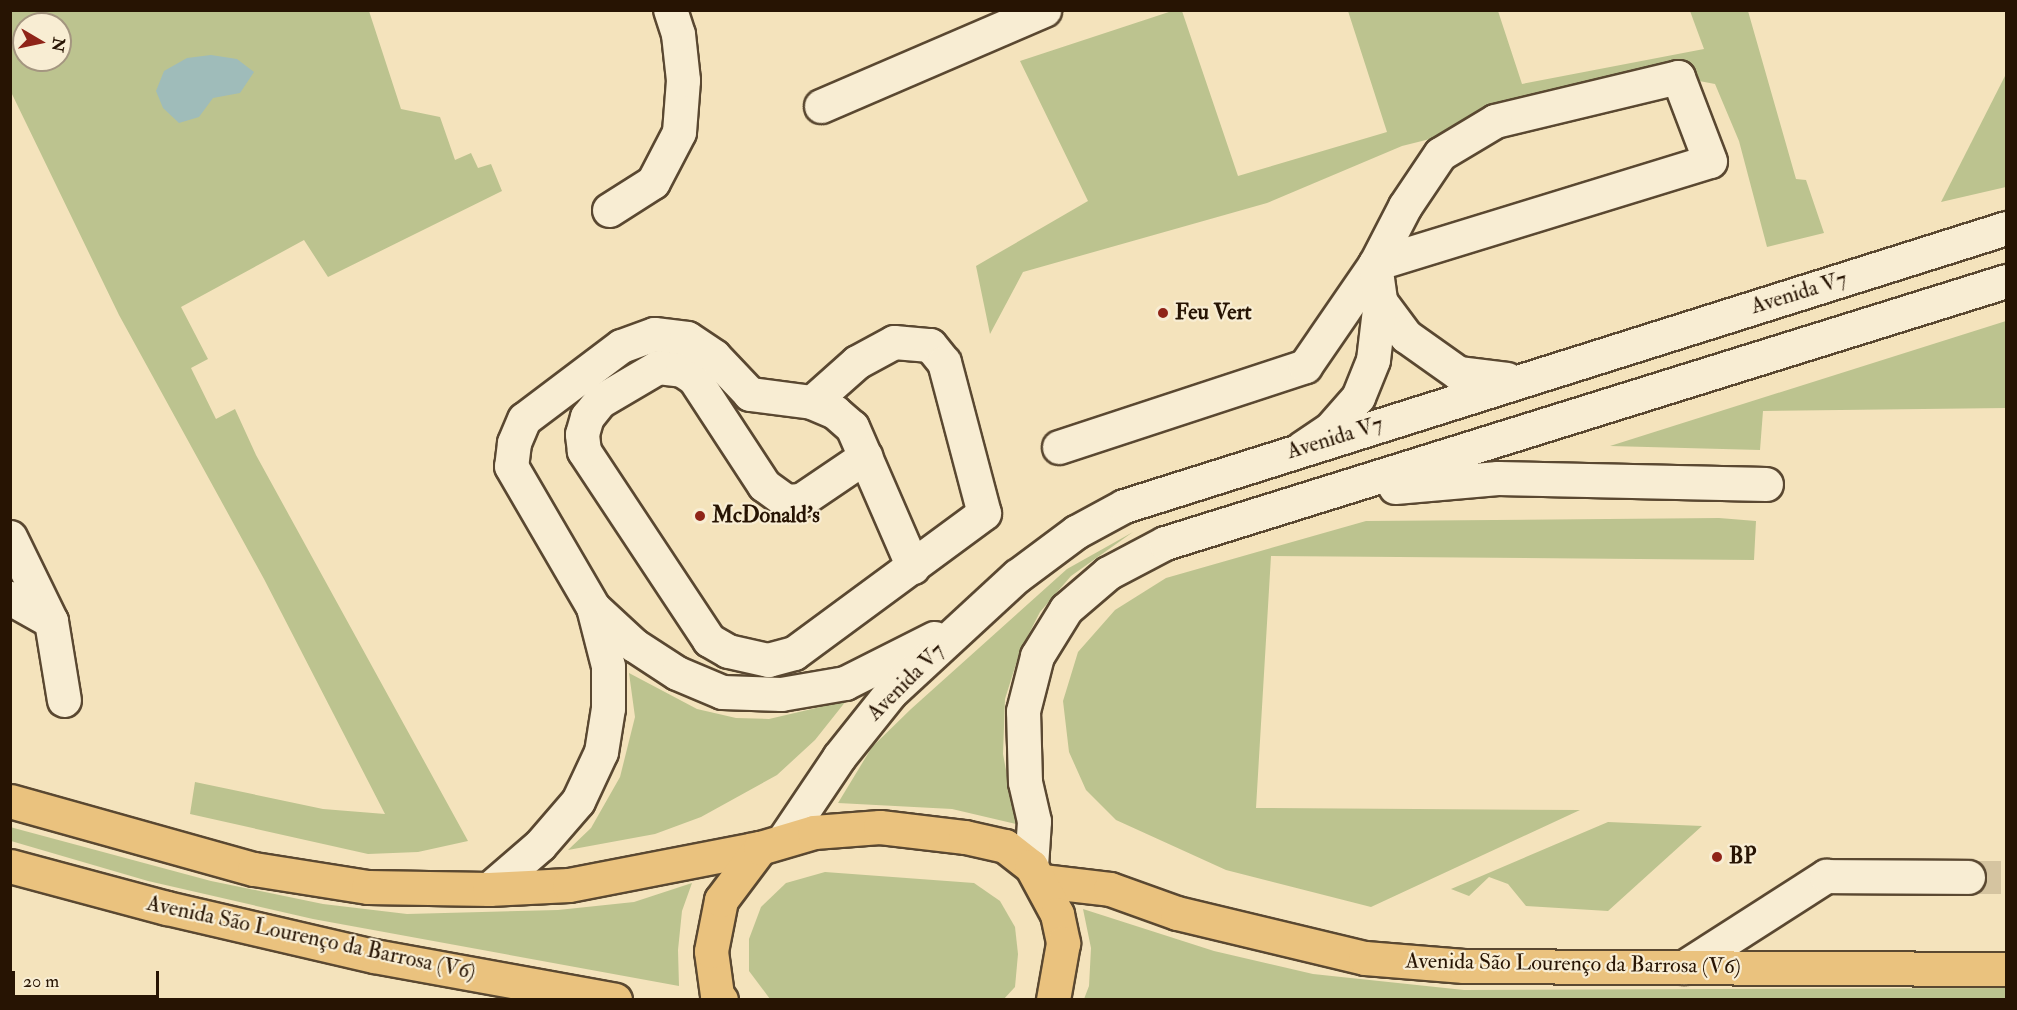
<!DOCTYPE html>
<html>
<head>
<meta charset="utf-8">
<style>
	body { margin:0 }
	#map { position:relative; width:2017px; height:1010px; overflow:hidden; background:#f4e3bc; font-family:"IM FELL Double Pica",serif }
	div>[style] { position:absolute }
	.green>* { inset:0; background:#bcc38f }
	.water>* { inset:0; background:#9fbcba }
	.minor-tunnel>* { height:33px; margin-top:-16.5px; transform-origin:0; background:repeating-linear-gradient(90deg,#d5c4a0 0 33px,transparent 0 49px) }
	.roads { filter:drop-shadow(2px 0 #5a4831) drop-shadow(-2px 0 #5a4831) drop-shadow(0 2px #5a4831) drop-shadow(0 -2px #5a4831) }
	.minor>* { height:33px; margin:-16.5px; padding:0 16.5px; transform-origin:16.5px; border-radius:16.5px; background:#f8edd3 }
	.major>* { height:33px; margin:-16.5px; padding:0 16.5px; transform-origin:16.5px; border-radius:16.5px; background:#eac27e }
	.dots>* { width:16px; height:16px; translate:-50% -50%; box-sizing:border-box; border:3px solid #f8edd3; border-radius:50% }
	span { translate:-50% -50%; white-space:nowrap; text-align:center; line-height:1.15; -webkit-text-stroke:4.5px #f8edd3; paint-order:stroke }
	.street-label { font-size:22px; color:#271403 }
	.poi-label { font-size:22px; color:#271403; font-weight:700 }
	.left { translate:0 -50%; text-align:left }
	.frame { position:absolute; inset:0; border:12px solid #271403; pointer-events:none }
	.north { position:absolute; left:12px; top:12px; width:60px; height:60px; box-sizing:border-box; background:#f8edd3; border:2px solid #a49680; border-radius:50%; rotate:99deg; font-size:16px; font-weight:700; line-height:24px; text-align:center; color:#271403 }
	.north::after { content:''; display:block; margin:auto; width:21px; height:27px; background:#8f2418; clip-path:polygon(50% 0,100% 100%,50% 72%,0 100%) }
	.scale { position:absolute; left:12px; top:971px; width:147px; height:27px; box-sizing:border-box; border:3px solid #271403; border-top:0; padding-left:8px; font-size:18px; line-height:21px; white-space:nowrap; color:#271403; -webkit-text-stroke:4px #f8edd3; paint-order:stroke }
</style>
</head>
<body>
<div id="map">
	<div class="green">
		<i style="clip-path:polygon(evenodd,98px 10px,369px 11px,401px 109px,440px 117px,455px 160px,471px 153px,478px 168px,491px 164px,502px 191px,328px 277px,304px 240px,181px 307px,208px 359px,191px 368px,216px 419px,235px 409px,256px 455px,468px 841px,418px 852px,368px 854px,190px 814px,195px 782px,323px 809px,385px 814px,264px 579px,119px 315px,11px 92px,11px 11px,98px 10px,24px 24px,60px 24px,60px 60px,24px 60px,24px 24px)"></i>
		<i style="clip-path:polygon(1175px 10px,1182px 11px,1238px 176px,1387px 132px,1348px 11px,1498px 11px,1522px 84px,1704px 49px,1690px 11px,1748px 11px,1796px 179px,1806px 180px,1824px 233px,1767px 247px,1739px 141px,1715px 84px,1678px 77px,1402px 146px,1267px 203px,1023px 272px,990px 334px,976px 266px,1088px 201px,1020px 61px)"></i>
		<i style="clip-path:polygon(2006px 74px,2006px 187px,1941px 202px)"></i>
		<i style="clip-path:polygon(2006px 321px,2006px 408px,1763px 411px,1760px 450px,1610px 446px)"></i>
		<i style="clip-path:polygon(1719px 518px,1756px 521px,1754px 560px,1271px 556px,1256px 808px,1580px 810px,1371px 907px,1226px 870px,1116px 820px,1086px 790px,1069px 752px,1063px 701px,1078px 652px,1115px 610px,1166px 578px,1366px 521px)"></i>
		<i style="clip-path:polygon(1133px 532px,1071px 576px,1040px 612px,1020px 651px,1005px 699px,1003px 754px,1016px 824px,952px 809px,838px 803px,872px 747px,911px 709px,1067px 569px)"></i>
		<i style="clip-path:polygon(629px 673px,697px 709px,736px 718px,769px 719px,846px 701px,815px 740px,777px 775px,701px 817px,655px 834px,568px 850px,591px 828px,620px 777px,635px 717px)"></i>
		<i style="clip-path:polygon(1608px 822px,1702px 826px,1608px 911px,1526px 906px,1508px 884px,1489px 877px,1469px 896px,1451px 889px)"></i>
		<i style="clip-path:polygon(10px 827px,211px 881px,323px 904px,407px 914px,558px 910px,634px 902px,692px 883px,682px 911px,678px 950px,679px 986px,313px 919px,148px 881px,11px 841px)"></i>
		<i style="clip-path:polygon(825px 872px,974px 883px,1000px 901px,1015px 927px,1018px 954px,1015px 987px,1003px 1000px,770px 999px,749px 971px,749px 939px,761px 907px,786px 883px)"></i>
		<i style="clip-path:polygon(1083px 909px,1214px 951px,1313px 974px,1464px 990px,2006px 988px,2006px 999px,1084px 999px,1089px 986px,1091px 948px)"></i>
	</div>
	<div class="water">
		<i style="clip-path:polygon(211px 55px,237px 59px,254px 72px,240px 93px,213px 98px,199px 117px,179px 123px,163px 108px,156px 91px,164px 71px,187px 58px)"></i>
	</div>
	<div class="minor-tunnel">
		<i style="left:1968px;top:877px;width:38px"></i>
	</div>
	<div class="roads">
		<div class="minor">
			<i style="left:821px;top:106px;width:243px;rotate:-23.3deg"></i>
			<i style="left:609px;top:210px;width:52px;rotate:-32.5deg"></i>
			<i style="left:653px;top:182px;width:56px;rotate:-62.5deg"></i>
			<i style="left:679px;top:132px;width:52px;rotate:-85.6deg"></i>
			<i style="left:683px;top:80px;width:46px;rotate:-96.2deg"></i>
			<i style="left:678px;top:34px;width:25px;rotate:-108deg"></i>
			<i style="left:1380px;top:301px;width:44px;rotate:53.4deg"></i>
			<i style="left:1406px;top:336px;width:64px;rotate:35.4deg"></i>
			<i style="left:1458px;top:373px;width:49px;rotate:7deg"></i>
			<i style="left:812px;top:402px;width:60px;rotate:-41.6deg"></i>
			<i style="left:857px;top:362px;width:42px;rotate:-28.4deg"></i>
			<i style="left:894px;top:342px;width:36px;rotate:5deg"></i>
			<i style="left:930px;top:345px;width:22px;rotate:51deg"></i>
			<i style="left:944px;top:362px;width:156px;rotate:75.2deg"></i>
			<i style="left:984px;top:513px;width:236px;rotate:143.6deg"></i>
			<i style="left:794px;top:653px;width:27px;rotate:165deg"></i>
			<i style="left:768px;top:660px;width:41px;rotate:-167.3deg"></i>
			<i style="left:728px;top:651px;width:22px;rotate:-150deg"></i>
			<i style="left:709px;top:640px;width:227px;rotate:-123.5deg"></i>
			<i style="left:584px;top:451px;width:17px;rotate:-97deg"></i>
			<i style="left:582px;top:434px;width:18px;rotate:-74deg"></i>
			<i style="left:587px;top:417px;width:21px;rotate:-51deg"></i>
			<i style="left:600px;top:401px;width:67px;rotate:-30.4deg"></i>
			<i style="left:658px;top:367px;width:24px;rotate:7deg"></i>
			<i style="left:682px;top:370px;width:14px;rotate:34deg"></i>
			<i style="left:694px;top:378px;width:128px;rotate:56.8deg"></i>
			<i style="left:764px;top:485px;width:27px;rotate:36deg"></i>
			<i style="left:786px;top:501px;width:15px;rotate:-4deg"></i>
			<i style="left:801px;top:500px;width:78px;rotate:-34.1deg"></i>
			<i style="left:1059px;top:447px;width:259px;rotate:-18.2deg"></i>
			<i style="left:1305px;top:366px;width:124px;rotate:-55.5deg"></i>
			<i style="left:1375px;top:264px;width:350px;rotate:-17.1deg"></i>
			<i style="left:1710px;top:161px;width:90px;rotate:-110.9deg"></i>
			<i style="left:1678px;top:77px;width:188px;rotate:166.5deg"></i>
			<i style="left:1495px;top:121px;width:64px;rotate:149deg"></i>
			<i style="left:1440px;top:154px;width:63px;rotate:123.9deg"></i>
			<i style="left:1405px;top:206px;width:65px;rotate:117.3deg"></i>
			<i style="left:1375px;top:264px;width:37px;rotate:82deg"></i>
			<i style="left:1380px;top:301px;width:59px;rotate:96.8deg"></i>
			<i style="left:1373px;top:360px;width:40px;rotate:112deg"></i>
			<i style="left:1358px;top:397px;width:43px;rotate:131.2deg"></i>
			<i style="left:1330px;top:429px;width:34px;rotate:146deg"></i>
			<i style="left:1395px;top:487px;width:103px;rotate:-5deg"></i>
			<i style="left:1498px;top:478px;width:268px;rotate:1.3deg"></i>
			<i style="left:10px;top:537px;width:93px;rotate:64deg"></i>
			<i style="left:51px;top:621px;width:80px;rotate:80.7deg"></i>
			<i style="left:913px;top:567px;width:153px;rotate:-113.5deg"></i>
			<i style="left:852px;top:427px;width:23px;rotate:-139deg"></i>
			<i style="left:835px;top:412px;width:25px;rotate:-157deg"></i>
			<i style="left:812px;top:402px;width:63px;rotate:-172.6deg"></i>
			<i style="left:750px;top:394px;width:52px;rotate:-133.5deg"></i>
			<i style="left:714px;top:356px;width:32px;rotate:-146deg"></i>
			<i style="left:687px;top:338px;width:33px;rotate:-173deg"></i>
			<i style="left:654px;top:334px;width:35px;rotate:160deg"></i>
			<i style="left:621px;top:346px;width:121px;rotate:143deg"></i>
			<i style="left:524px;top:419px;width:26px;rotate:113deg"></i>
			<i style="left:514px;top:443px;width:23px;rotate:97deg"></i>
			<i style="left:511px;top:466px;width:163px;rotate:59.8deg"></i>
			<i style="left:593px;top:607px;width:56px;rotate:42.8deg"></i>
			<i style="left:634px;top:645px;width:51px;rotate:33.1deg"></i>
			<i style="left:677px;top:673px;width:49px;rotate:22.9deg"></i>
			<i style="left:722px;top:692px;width:59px;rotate:1.9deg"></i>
			<i style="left:781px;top:694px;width:65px;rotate:-9.8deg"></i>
			<i style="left:845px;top:683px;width:100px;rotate:-26.8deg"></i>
			<i style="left:10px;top:598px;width:47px;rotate:29.3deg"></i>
			<i style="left:784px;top:839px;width:99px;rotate:-56.1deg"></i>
			<i style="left:839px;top:757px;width:82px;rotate:-51.4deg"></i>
			<i style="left:890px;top:693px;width:173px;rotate:-42.7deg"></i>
			<i style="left:1017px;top:576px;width:74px;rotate:-36.7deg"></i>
			<i style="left:1076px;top:532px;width:55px;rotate:-28.4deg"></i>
			<i style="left:1124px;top:506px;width:925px;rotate:-17.49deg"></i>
			<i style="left:1031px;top:866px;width:45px;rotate:-86.2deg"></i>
			<i style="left:1034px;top:821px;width:40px;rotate:-103deg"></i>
			<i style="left:1025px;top:782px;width:71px;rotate:-91.6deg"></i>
			<i style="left:1023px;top:711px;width:57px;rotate:-75.7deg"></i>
			<i style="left:1037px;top:656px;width:55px;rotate:-58.3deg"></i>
			<i style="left:1066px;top:609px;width:55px;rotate:-40.6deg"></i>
			<i style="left:1108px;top:573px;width:64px;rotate:-27.8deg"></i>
			<i style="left:1165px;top:543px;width:881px;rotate:-17.3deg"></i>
			<i style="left:489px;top:889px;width:67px;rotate:-40.8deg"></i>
			<i style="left:540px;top:845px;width:58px;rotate:-49.2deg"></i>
			<i style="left:578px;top:801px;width:54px;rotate:-64.9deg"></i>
			<i style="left:601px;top:752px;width:45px;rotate:-81deg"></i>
			<i style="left:608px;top:708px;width:42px;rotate:-90deg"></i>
			<i style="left:608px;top:666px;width:61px;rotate:-104.3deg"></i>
			<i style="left:1684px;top:967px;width:169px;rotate:-32.7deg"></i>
			<i style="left:1826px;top:876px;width:142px;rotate:0.4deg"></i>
		</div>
		<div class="major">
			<i style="left:10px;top:801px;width:253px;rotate:15.6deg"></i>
			<i style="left:254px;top:869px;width:115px;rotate:9deg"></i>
			<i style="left:368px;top:887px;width:121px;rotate:0.9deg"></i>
			<i style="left:489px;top:889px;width:80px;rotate:-2.9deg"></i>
			<i style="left:569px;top:885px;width:195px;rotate:-11deg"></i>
			<i style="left:10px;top:866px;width:163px;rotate:15deg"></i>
			<i style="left:167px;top:908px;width:212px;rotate:13.1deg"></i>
			<i style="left:374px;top:956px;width:245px;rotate:10.3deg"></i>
			<i style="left:1042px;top:881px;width:68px;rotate:6.7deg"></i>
			<i style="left:1110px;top:889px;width:71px;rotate:19.7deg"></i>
			<i style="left:1177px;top:913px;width:193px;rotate:13.5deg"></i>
			<i style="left:1365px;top:958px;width:99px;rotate:4.6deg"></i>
			<i style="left:1464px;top:966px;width:542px;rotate:0.32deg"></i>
			<i style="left:721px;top:1000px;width:6px;rotate:-129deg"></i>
			<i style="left:717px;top:995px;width:44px;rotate:-97.8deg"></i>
			<i style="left:711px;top:951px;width:52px;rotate:-78.9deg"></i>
			<i style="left:721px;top:900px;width:65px;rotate:-53.1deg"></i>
			<i style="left:760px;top:848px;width:56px;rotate:-16.5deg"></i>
			<i style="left:814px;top:832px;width:66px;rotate:-4.3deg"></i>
			<i style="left:880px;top:827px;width:86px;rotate:6.7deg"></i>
			<i style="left:965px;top:837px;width:41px;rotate:12.7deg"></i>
			<i style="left:1005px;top:846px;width:33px;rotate:38deg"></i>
			<i style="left:1031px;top:866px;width:55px;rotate:61.6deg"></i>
			<i style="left:1057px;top:914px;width:30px;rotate:78deg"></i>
			<i style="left:1063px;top:943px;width:58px;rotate:100deg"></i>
		</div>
	</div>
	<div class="dots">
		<i style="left:1163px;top:313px;background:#8f2418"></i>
		<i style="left:700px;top:516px;background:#8f2418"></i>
		<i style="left:1717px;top:857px;background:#8f2418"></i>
	</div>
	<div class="street-label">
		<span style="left:1799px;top:293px;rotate:-17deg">Avenida V7</span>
		<span style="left:1335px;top:438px;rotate:-17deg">Avenida V7</span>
		<span style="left:906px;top:682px;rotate:-45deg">Avenida V7</span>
		<span style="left:311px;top:938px;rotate:12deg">Avenida São Lourenço da Barrosa (V6)</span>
		<span style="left:1573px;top:964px;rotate:1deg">Avenida São Lourenço da Barrosa (V6)</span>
	</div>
	<div class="poi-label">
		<span class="left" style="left:1175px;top:313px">Feu Vert</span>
		<span class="left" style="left:712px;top:516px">McDonald's</span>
		<span class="left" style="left:1729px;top:857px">BP</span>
	</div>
	<div class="frame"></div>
	<div class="north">N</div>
	<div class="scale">20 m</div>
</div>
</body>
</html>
